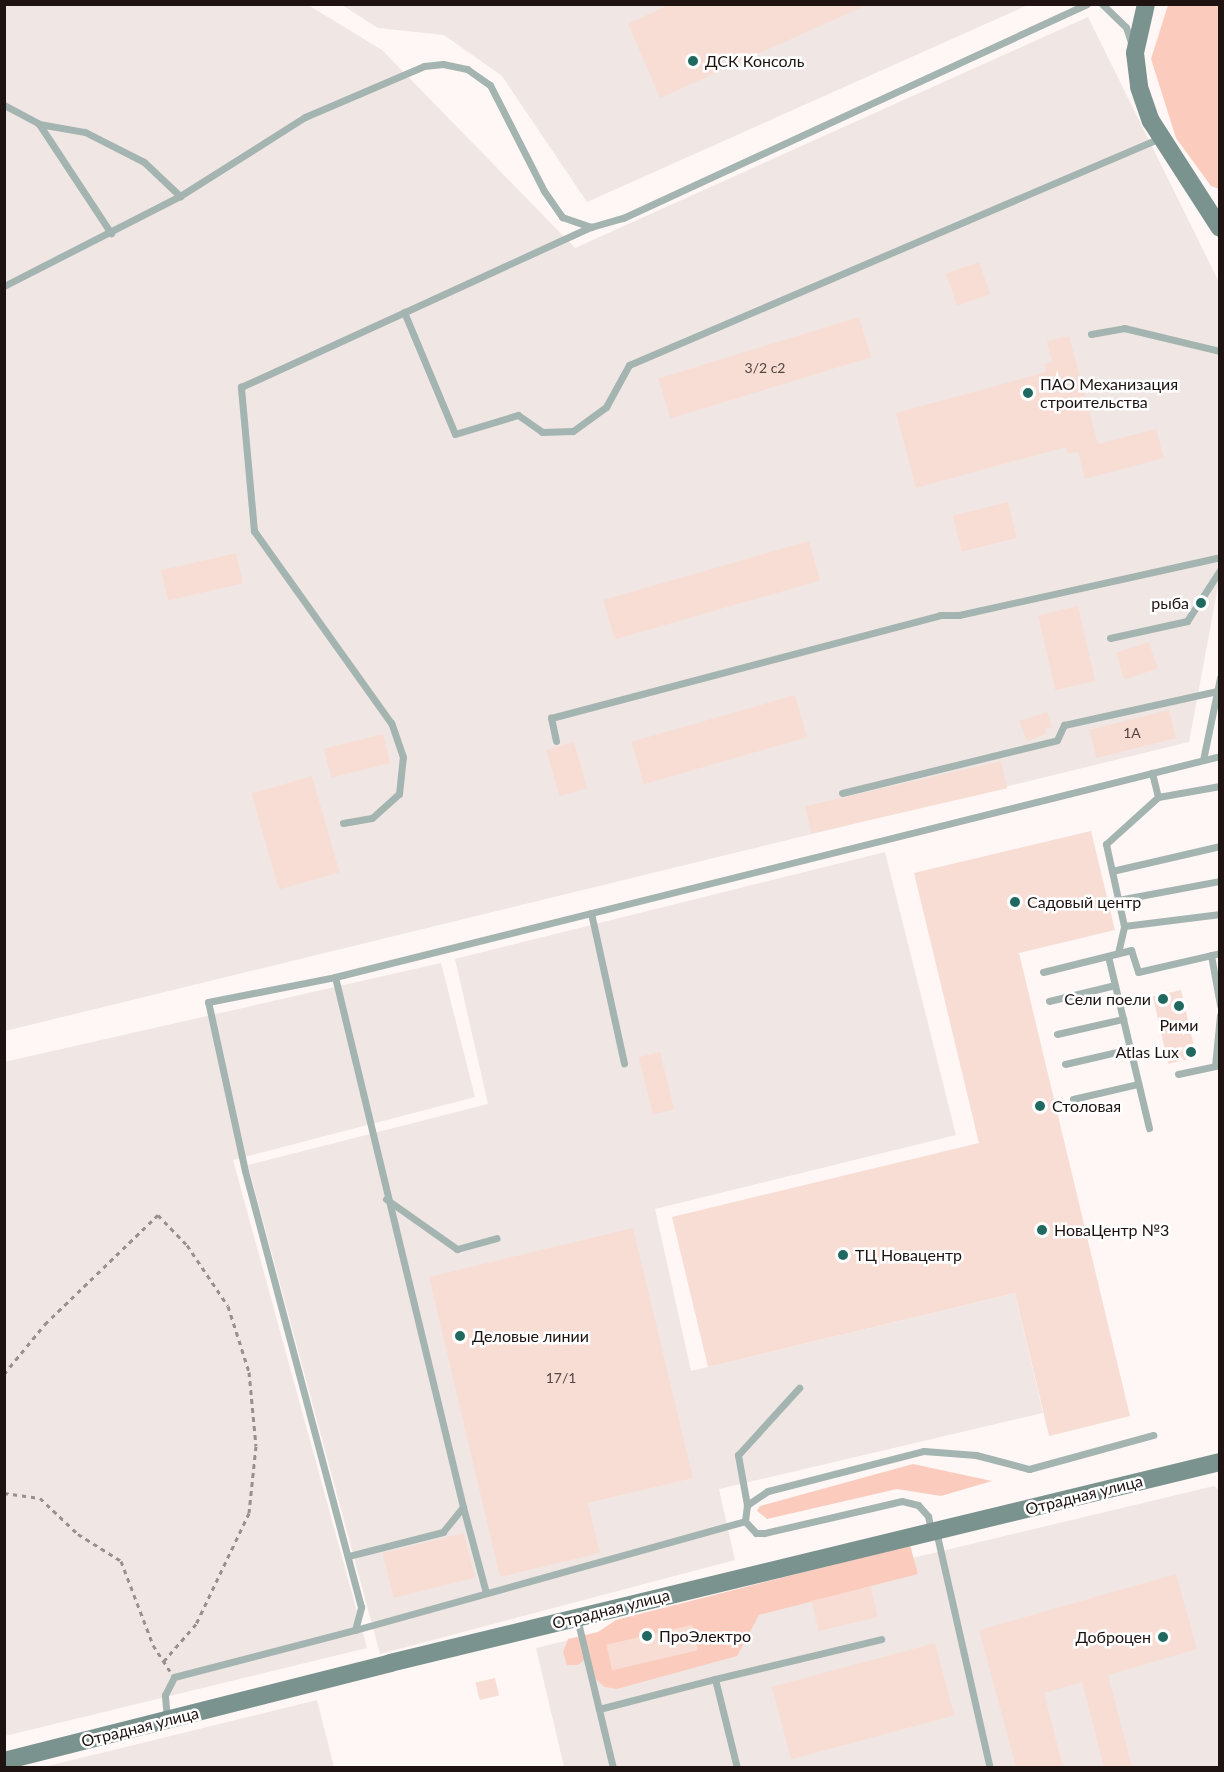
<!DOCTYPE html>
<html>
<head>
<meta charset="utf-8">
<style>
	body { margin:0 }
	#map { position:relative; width:1224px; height:1772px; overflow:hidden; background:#fef7f5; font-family:Lato,sans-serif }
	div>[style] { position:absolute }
	.built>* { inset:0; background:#f0e7e4 }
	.green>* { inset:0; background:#fbccbd }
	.building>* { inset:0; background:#f8ddd4; transform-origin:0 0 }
	.path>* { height:3px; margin-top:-1.5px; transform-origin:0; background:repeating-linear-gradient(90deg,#98908d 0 4.5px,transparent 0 9px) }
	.lane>* { height:7px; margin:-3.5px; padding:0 3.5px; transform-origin:3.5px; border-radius:3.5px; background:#a4b4b1 }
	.secondary>* { height:18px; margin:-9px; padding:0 9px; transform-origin:9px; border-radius:9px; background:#7b938f }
	.dots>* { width:16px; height:16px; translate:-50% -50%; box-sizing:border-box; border:3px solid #fff; border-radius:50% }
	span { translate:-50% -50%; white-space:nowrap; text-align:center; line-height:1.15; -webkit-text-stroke:5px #fff; paint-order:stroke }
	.number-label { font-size:14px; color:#544641 }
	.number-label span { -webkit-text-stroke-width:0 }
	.poi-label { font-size:16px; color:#1e1310 }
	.left { translate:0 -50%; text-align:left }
	.right { translate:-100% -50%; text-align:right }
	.street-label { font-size:16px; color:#1e1310 }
	.frame { position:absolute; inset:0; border:6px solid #1e1310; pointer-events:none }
</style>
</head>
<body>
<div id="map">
	<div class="built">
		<i style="clip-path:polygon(4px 5px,308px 5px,382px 50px,575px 248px,1088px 17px,1219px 282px,1219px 581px,1189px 742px,5px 1031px)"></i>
		<i style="clip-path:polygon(342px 5px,1028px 5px,587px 202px,502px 76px,444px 35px,378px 28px)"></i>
		<i style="clip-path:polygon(885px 852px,956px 1135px,655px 1209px,691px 1371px,1015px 1293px,1043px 1413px,719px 1489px,735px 1560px,380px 1654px,248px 1165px,488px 1104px,455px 959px)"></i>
		<i style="clip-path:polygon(441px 963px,475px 1097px,233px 1160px,367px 1648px,5px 1736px,4px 1062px)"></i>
		<i style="clip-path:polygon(1214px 1486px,1219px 1490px,1219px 1767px,564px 1767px,536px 1648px)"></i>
		<i style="clip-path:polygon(317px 1700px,334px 1767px,44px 1767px)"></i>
	</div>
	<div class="green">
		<i style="clip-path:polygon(1168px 5px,1219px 5px,1219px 189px,1211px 186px,1176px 138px,1151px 59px)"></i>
		<i style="clip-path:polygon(913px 1464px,992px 1481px,941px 1496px,897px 1489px,767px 1519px,757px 1511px,760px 1506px)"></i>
		<i style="clip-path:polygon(910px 1545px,918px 1574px,759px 1615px,737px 1656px,617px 1689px,605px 1687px,592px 1676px,590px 1655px,578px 1665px,567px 1665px,563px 1652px,568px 1639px,598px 1632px,616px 1620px)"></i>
	</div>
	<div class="building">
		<i style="clip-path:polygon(670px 4px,869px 4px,660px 98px,628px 24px)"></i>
		<i style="left:979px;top:262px;width:34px;height:35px;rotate:71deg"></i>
		<i style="left:859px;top:317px;width:42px;height:210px;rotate:73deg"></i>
		<i style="clip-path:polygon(1069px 336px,1098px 444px,1156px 429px,1164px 458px,1085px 479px,1078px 452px,1068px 454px,1066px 447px,916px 488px,896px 413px,1046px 372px,1044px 364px,1052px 362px,1047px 341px)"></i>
		<i style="left:1008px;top:502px;width:37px;height:57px;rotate:76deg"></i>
		<i style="left:809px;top:541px;width:41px;height:214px;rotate:74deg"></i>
		<i style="left:236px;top:553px;width:31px;height:77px;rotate:77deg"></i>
		<i style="left:1078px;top:606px;width:77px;height:41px;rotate:77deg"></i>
		<i style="left:1149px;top:642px;width:28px;height:35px;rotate:72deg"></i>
		<i style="left:795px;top:695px;width:44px;height:170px;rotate:74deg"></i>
		<i style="left:1169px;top:710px;width:29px;height:82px;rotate:76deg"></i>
		<i style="clip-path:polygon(1047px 712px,1052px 727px,1045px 729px,1046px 734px,1027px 741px,1019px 721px)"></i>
		<i style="left:383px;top:734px;width:30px;height:61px;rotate:76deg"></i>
		<i style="left:574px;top:742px;width:48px;height:29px;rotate:74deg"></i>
		<i style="left:1001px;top:761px;width:28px;height:201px;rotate:77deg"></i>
		<i style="left:312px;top:776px;width:100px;height:63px;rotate:74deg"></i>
		<i style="clip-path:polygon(1091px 831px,1115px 930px,1019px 953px,1130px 1416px,1049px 1436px,1015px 1293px,708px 1367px,672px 1217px,979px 1143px,914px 873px)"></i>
		<i style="left:1181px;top:990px;width:69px;height:29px;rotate:77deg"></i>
		<i style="left:660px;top:1052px;width:59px;height:22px;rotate:76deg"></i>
		<i style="clip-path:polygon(633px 1228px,693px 1478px,588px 1503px,600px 1553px,500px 1577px,429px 1277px)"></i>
		<i style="left:464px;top:1533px;width:46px;height:84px;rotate:76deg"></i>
		<i style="clip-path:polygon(1176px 1574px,1197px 1649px,1108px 1675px,1132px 1767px,1104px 1767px,1082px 1682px,1044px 1693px,1063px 1767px,1016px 1767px,979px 1630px)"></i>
		<i style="left:871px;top:1587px;width:31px;height:61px;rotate:77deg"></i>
		<i style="left:692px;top:1625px;width:26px;height:88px;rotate:77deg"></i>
		<i style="left:935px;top:1643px;width:75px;height:169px;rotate:75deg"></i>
		<i style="left:495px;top:1678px;width:18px;height:20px;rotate:77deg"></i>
	</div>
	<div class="path">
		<i style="left:4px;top:1374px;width:65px;rotate:-50.6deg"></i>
		<i style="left:45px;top:1324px;width:157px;rotate:-44deg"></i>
		<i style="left:158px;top:1215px;width:42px;rotate:46deg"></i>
		<i style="left:187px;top:1245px;width:73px;rotate:56.1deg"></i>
		<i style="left:228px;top:1306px;width:69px;rotate:72.3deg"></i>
		<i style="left:249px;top:1372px;width:74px;rotate:84.6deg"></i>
		<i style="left:256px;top:1446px;width:67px;rotate:96deg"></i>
		<i style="left:249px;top:1513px;width:123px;rotate:115.5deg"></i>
		<i style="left:196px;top:1624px;width:50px;rotate:131deg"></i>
		<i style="left:4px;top:1493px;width:36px;rotate:8deg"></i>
		<i style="left:40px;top:1498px;width:52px;rotate:43.5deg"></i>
		<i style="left:78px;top:1534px;width:51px;rotate:32.1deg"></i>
		<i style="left:121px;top:1561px;width:90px;rotate:69.1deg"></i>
		<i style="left:153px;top:1645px;width:31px;rotate:57deg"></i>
	</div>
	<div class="lane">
		<i style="left:1102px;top:4px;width:33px;rotate:44deg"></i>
		<i style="left:1126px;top:27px;width:19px;rotate:72deg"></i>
		<i style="left:4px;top:105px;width:40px;rotate:28deg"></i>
		<i style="left:39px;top:124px;width:47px;rotate:9.9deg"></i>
		<i style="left:85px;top:132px;width:66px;rotate:27deg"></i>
		<i style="left:144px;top:162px;width:50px;rotate:43.4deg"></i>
		<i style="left:39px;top:124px;width:131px;rotate:56.6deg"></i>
		<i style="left:4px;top:286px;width:198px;rotate:-27.1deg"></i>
		<i style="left:180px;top:196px;width:148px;rotate:-32.3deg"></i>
		<i style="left:305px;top:117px;width:129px;rotate:-23.2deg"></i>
		<i style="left:424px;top:66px;width:19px;rotate:-6deg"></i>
		<i style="left:443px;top:64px;width:25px;rotate:12deg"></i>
		<i style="left:467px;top:69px;width:28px;rotate:35deg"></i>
		<i style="left:490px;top:85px;width:119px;rotate:63deg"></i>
		<i style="left:544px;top:191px;width:32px;rotate:55deg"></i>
		<i style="left:562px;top:217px;width:31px;rotate:19deg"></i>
		<i style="left:591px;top:227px;width:33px;rotate:-16deg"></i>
		<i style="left:623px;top:218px;width:511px;rotate:-24.76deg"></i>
		<i style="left:404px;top:312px;width:132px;rotate:67.3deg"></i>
		<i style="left:455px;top:434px;width:66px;rotate:-16.8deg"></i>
		<i style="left:518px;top:415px;width:29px;rotate:35deg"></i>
		<i style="left:542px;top:432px;width:31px;rotate:-2deg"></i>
		<i style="left:573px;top:431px;width:41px;rotate:-36deg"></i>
		<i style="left:606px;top:407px;width:48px;rotate:-61.3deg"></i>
		<i style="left:629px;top:365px;width:577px;rotate:-23.15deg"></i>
		<i style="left:1091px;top:334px;width:34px;rotate:-10deg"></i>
		<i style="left:1124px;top:328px;width:99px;rotate:13.5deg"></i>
		<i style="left:1110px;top:638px;width:79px;rotate:-12.4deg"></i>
		<i style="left:1187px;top:621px;width:61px;rotate:-57.1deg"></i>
		<i style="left:556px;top:741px;width:24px;rotate:-102deg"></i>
		<i style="left:551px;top:718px;width:402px;rotate:-14.8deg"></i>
		<i style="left:940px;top:615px;width:19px"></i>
		<i style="left:959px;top:615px;width:267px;rotate:-12.5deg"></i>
		<i style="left:1203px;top:760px;width:84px;rotate:-78.3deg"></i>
		<i style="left:842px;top:793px;width:221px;rotate:-13.8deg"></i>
		<i style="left:1057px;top:740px;width:17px;rotate:-65deg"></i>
		<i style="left:1064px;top:725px;width:157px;rotate:-12.5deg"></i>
		<i style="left:1158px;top:797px;width:63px;rotate:-10.1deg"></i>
		<i style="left:343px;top:823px;width:29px;rotate:-10deg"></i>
		<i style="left:372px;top:818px;width:36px;rotate:-42deg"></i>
		<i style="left:399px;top:794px;width:37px;rotate:-84deg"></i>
		<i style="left:403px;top:757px;width:36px;rotate:-109deg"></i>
		<i style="left:391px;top:723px;width:236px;rotate:-125.5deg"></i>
		<i style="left:254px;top:531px;width:145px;rotate:-95.2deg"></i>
		<i style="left:241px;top:387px;width:385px;rotate:-24.6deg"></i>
		<i style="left:1112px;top:871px;width:111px;rotate:-13deg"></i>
		<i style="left:1118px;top:900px;width:104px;rotate:-10.6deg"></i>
		<i style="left:591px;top:913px;width:154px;rotate:77.6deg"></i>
		<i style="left:1124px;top:926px;width:97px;rotate:-7.1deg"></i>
		<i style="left:1118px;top:953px;width:28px;rotate:-77deg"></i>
		<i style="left:1124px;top:926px;width:84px;rotate:-102.4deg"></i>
		<i style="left:1106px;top:844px;width:70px;rotate:-42.1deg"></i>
		<i style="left:1158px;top:797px;width:25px;rotate:-104deg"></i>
		<i style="left:1211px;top:955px;width:51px;rotate:79.8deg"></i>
		<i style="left:1108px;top:956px;width:177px;rotate:76.6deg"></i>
		<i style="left:1043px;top:972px;width:91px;rotate:-14deg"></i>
		<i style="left:1131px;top:950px;width:23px;rotate:72deg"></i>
		<i style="left:1138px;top:972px;width:84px;rotate:-13deg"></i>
		<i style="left:335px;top:977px;width:545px;rotate:76.42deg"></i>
		<i style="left:463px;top:1507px;width:32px;rotate:129deg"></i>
		<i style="left:443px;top:1532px;width:98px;rotate:165.8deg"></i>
		<i style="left:1049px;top:1001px;width:68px;rotate:-13.6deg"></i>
		<i style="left:1057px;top:1034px;width:68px;rotate:-12.8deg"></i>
		<i style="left:1065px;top:1064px;width:67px;rotate:-13deg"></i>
		<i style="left:1178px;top:1074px;width:38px;rotate:-12deg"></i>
		<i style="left:1215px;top:1066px;width:51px;rotate:-84.4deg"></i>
		<i style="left:1073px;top:1099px;width:67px;rotate:-13deg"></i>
		<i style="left:386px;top:1199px;width:87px;rotate:35.2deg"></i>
		<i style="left:457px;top:1249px;width:41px;rotate:-15.4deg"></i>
		<i style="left:747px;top:1505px;width:51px;rotate:-100.2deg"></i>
		<i style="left:738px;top:1455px;width:91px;rotate:-47.7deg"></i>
		<i style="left:463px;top:1507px;width:89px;rotate:75deg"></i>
		<i style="left:931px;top:1530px;width:14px;rotate:-102deg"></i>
		<i style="left:928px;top:1516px;width:15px;rotate:-132deg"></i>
		<i style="left:918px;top:1505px;width:16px;rotate:-166deg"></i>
		<i style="left:902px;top:1501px;width:142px;rotate:166.9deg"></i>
		<i style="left:764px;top:1533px;width:8px;rotate:180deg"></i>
		<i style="left:756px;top:1533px;width:16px;rotate:-133deg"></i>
		<i style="left:745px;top:1521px;width:16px;rotate:-83deg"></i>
		<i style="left:747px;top:1505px;width:25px;rotate:-34deg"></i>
		<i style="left:768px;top:1491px;width:161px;rotate:-14.4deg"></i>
		<i style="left:924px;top:1451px;width:52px;rotate:4.4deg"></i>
		<i style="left:976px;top:1455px;width:55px;rotate:14.8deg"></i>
		<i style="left:1029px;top:1469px;width:129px;rotate:-15.3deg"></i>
		<i style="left:936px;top:1531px;width:243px;rotate:77.2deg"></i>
		<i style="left:577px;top:1618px;width:154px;rotate:76.5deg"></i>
		<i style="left:355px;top:1630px;width:405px;rotate:-15.6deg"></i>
		<i style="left:715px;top:1679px;width:171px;rotate:-13.5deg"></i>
		<i style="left:599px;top:1709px;width:120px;rotate:-14.5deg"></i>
		<i style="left:715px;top:1679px;width:92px;rotate:76.1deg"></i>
		<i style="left:167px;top:1719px;width:24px;rotate:-95deg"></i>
		<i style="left:165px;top:1695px;width:20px;rotate:-63deg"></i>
		<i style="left:174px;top:1677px;width:187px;rotate:-14.6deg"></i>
		<i style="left:355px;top:1630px;width:24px;rotate:-75deg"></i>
		<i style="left:361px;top:1607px;width:451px;rotate:-104.9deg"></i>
		<i style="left:245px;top:1171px;width:173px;rotate:-102.3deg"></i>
		<i style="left:208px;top:1002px;width:129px;rotate:-11.1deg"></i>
		<i style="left:335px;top:977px;width:912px;rotate:-14.02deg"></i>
	</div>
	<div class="secondary">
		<i style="left:1146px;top:4px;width:50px;rotate:102.7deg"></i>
		<i style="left:1135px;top:53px;width:34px;rotate:83deg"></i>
		<i style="left:1139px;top:87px;width:36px;rotate:71deg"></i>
		<i style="left:1151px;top:121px;width:127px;rotate:57.2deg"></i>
		<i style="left:4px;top:1761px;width:398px;rotate:-14.2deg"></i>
		<i style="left:390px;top:1663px;width:854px;rotate:-13.61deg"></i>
	</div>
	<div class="dots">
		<i style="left:693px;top:61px;background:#206960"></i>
		<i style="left:1028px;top:393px;background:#206960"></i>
		<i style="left:1201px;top:603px;background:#206960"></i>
		<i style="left:1015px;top:902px;background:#206960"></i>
		<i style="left:1163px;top:999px;background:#206960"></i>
		<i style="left:1179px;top:1006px;background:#206960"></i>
		<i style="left:1191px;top:1052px;background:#206960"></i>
		<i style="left:1040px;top:1106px;background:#206960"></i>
		<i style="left:1042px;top:1230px;background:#206960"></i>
		<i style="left:843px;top:1255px;background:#206960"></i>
		<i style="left:460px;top:1336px;background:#206960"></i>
		<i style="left:647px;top:1636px;background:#206960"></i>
		<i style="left:1163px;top:1637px;background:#206960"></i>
	</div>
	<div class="number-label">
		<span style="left:765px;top:368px">3/2 с2</span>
		<span style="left:1132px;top:733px">1А</span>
		<span style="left:561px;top:1378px">17/1</span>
	</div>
	<div class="poi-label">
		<span class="left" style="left:705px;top:61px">ДСК Консоль</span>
		<span class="left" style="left:1040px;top:393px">ПАО Механизация<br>строительства</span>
		<span class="right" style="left:1189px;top:603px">рыба</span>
		<span class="left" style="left:1027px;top:902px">Садовый центр</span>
		<span class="right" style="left:1151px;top:999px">Сели поели</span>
		<span style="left:1179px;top:1025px">Рими</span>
		<span class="right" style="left:1179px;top:1052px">Atlas Lux</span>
		<span class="left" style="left:1052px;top:1106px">Столовая</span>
		<span class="left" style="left:1054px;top:1230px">НоваЦентр №3</span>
		<span class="left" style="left:855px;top:1255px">ТЦ Новацентр</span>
		<span class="left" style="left:472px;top:1336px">Деловые линии</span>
		<span class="left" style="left:659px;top:1636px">ПроЭлектро</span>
		<span class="right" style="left:1151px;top:1637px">Доброцен</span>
	</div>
	<div class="street-label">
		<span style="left:1084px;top:1495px;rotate:-14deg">Отрадная улица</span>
		<span style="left:611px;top:1609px;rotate:-14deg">Отрадная улица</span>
		<span style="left:140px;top:1727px;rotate:-14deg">Отрадная улица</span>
	</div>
	<div class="frame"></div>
</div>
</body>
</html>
